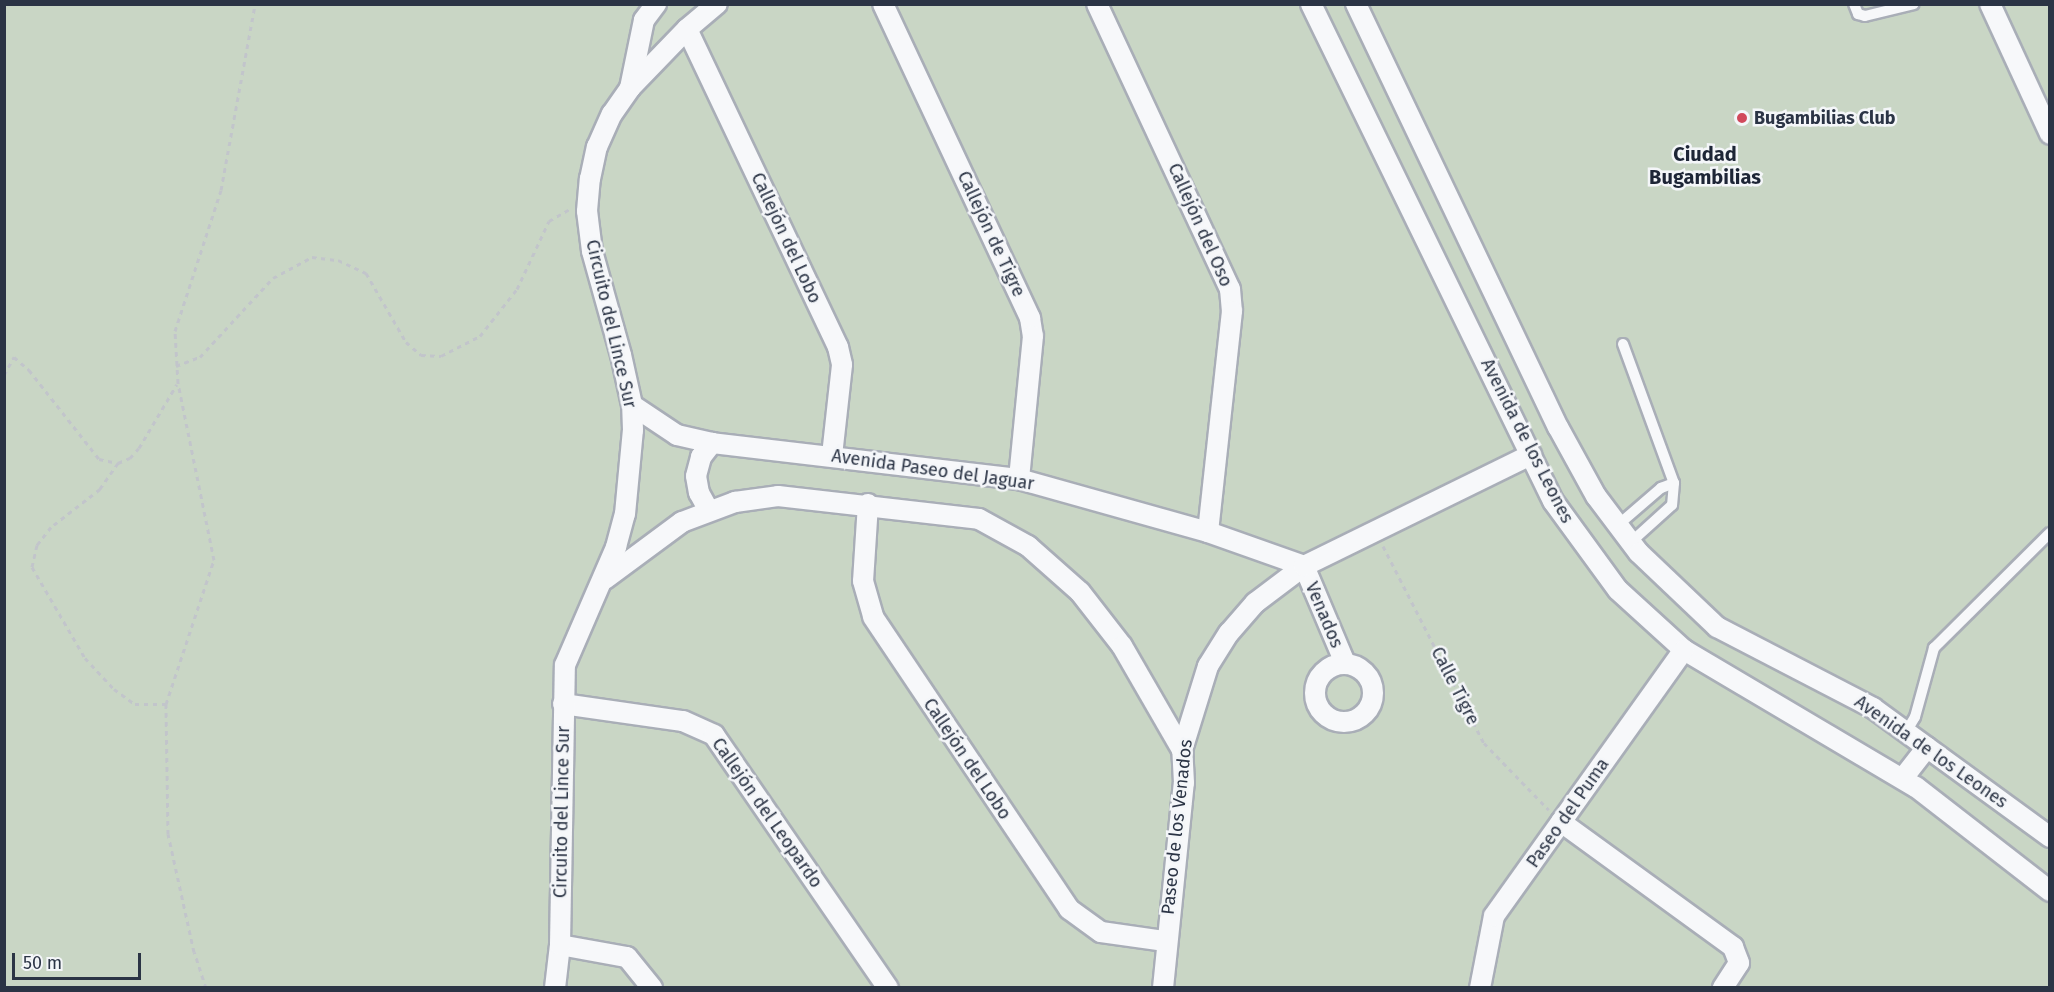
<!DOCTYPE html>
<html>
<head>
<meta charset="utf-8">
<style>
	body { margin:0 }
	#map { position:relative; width:2054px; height:992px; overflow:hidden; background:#e4e7ec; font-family:"Fira Sans",sans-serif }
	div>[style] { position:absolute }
	.green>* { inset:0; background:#c9d6c5; transform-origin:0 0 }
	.path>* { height:3px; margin-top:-1.5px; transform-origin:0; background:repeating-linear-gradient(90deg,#c2c5cb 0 4.5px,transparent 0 9px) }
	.roads { filter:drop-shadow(2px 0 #a9aeb7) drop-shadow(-2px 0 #a9aeb7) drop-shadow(0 2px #a9aeb7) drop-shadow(0 -2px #a9aeb7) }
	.service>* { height:10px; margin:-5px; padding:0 5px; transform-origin:5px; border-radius:5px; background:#f7f8fa }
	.minor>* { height:20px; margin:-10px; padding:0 10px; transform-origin:10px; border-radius:10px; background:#f7f8fa }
	.minor>.ring { margin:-10px; padding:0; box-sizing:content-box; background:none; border:20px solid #f7f8fa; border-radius:50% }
	.dots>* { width:16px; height:16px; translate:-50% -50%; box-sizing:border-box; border:3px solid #f4f6f9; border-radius:50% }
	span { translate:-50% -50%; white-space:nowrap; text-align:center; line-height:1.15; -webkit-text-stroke:5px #f4f6f9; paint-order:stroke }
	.poi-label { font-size:18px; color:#2b3445; font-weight:700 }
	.left { translate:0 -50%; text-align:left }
	.street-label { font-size:18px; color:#2b3445 }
	.neighbourhood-label { font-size:20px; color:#1d2536; font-weight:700 }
	.frame { position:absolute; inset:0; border:6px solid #2b3445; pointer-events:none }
	.scale { position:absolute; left:12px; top:953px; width:129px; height:27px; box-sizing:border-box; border:3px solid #2b3445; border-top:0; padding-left:8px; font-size:18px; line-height:21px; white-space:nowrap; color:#2b3445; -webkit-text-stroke:4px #f4f6f9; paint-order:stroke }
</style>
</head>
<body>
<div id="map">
	<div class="green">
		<i style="left:5px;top:5px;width:2044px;height:983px"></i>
	</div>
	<div class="path">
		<i style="left:176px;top:366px;width:26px;rotate:-21deg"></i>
		<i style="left:200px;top:357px;width:108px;rotate:-47.3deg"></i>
		<i style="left:273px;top:278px;width:44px;rotate:-28.3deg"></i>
		<i style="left:312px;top:257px;width:26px;rotate:7deg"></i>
		<i style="left:338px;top:260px;width:31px;rotate:25deg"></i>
		<i style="left:366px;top:273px;width:80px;rotate:59.9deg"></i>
		<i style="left:406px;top:342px;width:20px;rotate:41deg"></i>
		<i style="left:421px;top:355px;width:20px;rotate:3deg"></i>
		<i style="left:441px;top:356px;width:44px;rotate:-27.1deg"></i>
		<i style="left:480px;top:336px;width:60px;rotate:-51.8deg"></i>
		<i style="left:517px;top:289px;width:75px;rotate:-64.8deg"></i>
		<i style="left:549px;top:221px;width:24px;rotate:-30deg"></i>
		<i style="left:4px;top:375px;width:21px;rotate:-61deg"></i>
		<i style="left:14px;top:357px;width:20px;rotate:41deg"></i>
		<i style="left:29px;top:370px;width:113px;rotate:51.8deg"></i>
		<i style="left:99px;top:459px;width:19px;rotate:12deg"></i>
		<i style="left:118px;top:463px;width:13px;rotate:-23deg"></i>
		<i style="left:130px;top:458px;width:13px;rotate:-48deg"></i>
		<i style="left:139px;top:448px;width:74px;rotate:-59.3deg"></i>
		<i style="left:118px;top:463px;width:32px;rotate:125deg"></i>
		<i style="left:100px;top:489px;width:62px;rotate:142.2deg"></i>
		<i style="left:51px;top:527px;width:23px;rotate:128deg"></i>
		<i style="left:37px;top:545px;width:23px;rotate:103deg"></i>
		<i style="left:32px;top:567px;width:105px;rotate:59.8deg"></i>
		<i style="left:85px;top:658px;width:42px;rotate:46.9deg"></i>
		<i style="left:114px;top:689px;width:26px;rotate:36deg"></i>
		<i style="left:135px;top:704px;width:31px"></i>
		<i style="left:1383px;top:546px;width:221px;rotate:62.9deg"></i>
		<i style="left:1484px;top:743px;width:93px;rotate:45.9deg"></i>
		<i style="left:206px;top:988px;width:38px;rotate:-108deg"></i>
		<i style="left:194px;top:952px;width:121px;rotate:-102.4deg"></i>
		<i style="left:168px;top:834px;width:130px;rotate:-90.9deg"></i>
		<i style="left:166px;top:704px;width:152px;rotate:-71.6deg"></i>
		<i style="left:214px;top:560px;width:181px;rotate:-101.5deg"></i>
		<i style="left:178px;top:383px;width:52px;rotate:-93.3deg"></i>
		<i style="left:175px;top:331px;width:148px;rotate:-71.9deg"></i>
		<i style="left:221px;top:190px;width:189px;rotate:-79.6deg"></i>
	</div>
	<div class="roads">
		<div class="service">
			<i style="left:1854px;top:4px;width:11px;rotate:68deg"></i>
			<i style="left:1858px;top:14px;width:7px;rotate:16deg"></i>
			<i style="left:1865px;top:16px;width:50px;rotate:-13.8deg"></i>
			<i style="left:1623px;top:344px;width:148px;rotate:69.9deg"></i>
			<i style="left:1674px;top:483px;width:22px;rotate:95deg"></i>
			<i style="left:1672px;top:505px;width:55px;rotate:137.9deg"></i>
			<i style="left:1618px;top:525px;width:57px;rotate:-40.7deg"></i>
			<i style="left:1661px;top:488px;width:14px;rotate:-21deg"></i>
			<i style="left:1906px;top:732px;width:17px;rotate:-59deg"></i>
			<i style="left:1915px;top:717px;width:72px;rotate:-74.6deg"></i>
			<i style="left:1934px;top:648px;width:163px;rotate:-44.8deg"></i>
		</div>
		<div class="minor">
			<i style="left:883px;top:4px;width:347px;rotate:64.9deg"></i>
			<i style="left:1030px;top:318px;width:18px;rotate:81deg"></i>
			<i style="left:1033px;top:336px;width:144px;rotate:95.6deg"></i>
			<i style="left:1097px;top:4px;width:315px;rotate:65deg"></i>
			<i style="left:1230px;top:289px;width:22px;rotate:85deg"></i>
			<i style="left:1232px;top:311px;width:222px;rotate:96.2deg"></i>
			<i style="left:1311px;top:4px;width:553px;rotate:64.04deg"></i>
			<i style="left:1553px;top:501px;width:110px;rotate:53.9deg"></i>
			<i style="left:1618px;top:590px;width:89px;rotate:42.3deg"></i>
			<i style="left:1684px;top:650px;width:269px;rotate:30.6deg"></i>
			<i style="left:1916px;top:787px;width:170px;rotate:37.8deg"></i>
			<i style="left:1356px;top:4px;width:469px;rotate:64.5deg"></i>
			<i style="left:1558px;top:427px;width:79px;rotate:61.2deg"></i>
			<i style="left:1596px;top:496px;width:71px;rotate:53deg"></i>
			<i style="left:1639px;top:553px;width:108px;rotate:43.5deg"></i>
			<i style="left:1717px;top:627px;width:176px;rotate:27.4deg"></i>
			<i style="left:1873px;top:708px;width:219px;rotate:36.1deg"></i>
			<i style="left:1990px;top:4px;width:143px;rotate:65.2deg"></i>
			<i style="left:687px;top:29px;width:352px;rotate:64.6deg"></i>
			<i style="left:838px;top:347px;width:18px;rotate:77deg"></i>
			<i style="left:842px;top:365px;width:92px;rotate:96.3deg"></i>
			<i style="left:630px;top:88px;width:69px;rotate:-78.4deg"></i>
			<i style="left:644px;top:20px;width:20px;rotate:-53deg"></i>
			<i style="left:632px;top:405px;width:54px;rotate:33.7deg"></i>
			<i style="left:677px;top:435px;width:36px;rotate:13deg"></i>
			<i style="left:712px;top:443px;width:309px;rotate:6.7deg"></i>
			<i style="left:1019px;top:479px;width:196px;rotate:15.7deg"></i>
			<i style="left:1208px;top:532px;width:102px;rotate:19.5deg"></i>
			<i style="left:868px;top:504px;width:77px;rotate:93.7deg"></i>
			<i style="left:863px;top:581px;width:37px;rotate:74deg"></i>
			<i style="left:873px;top:617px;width:352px;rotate:56.1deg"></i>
			<i style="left:1069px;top:909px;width:39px;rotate:36deg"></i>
			<i style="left:1101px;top:932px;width:65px;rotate:8deg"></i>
			<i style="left:708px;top:509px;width:18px;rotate:-119deg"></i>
			<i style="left:699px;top:493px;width:17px;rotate:-100deg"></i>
			<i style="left:696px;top:476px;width:20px;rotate:-75deg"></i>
			<i style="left:701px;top:457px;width:18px;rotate:-52deg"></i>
			<i style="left:1304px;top:566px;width:105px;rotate:67.1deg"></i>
			<i style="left:605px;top:579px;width:96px;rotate:-36.5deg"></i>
			<i style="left:682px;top:522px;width:57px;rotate:-20.7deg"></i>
			<i style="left:735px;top:502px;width:43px;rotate:-7.9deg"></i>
			<i style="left:778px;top:496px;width:202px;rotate:6.5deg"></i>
			<i style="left:979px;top:519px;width:56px;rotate:28.9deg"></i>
			<i style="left:1028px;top:546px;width:69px;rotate:41.5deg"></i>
			<i style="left:1080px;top:592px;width:68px;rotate:52.1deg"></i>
			<i style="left:1122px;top:646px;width:120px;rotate:60deg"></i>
			<i class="ring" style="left:1315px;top:664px;width:38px;height:38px"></i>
			<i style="left:563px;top:704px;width:121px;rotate:8.1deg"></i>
			<i style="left:683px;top:721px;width:34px;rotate:24deg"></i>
			<i style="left:714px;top:735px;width:307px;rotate:55.5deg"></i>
			<i style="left:1903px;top:778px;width:39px;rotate:-52deg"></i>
			<i style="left:1561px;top:822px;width:213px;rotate:36deg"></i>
			<i style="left:1733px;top:947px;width:17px;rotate:69deg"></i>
			<i style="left:1739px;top:963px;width:30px;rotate:123deg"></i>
			<i style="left:560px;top:945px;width:68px;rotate:10.2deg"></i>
			<i style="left:627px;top:957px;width:40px;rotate:51deg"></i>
			<i style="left:555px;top:988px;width:43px;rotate:-83.4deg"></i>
			<i style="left:560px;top:945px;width:280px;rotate:-89deg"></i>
			<i style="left:565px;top:665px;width:129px;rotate:-66.6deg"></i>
			<i style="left:616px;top:547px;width:34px;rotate:-75deg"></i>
			<i style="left:625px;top:514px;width:84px;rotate:-84.6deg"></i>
			<i style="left:633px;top:430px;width:25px;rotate:-92deg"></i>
			<i style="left:632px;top:405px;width:51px;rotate:-102.4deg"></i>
			<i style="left:621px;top:355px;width:108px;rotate:-105.6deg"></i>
			<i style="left:592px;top:251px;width:40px;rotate:-97.1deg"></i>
			<i style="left:587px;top:211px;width:32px;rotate:-85deg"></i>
			<i style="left:590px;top:179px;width:33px;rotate:-78deg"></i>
			<i style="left:597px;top:147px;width:36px;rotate:-66deg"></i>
			<i style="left:612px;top:114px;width:32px;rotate:-55deg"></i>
			<i style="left:630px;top:88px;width:82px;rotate:-46deg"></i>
			<i style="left:687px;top:29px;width:39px;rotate:-40deg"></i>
			<i style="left:1163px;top:988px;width:206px;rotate:-84.2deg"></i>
			<i style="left:1184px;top:783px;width:33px;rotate:-93deg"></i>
			<i style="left:1182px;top:750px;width:88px;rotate:-72.8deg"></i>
			<i style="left:1208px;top:666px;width:39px;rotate:-58deg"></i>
			<i style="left:1229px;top:633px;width:40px;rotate:-49deg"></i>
			<i style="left:1255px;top:603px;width:61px;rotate:-37.1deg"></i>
			<i style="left:1304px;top:566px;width:253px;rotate:-26.1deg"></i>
			<i style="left:1480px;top:988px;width:73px;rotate:-79deg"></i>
			<i style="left:1494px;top:916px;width:327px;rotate:-54.5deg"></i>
		</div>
	</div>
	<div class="dots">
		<i style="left:1742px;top:118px;background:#d1495b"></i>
	</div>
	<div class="poi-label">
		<span class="left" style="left:1754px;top:118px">Bugambilias Club</span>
	</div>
	<div class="street-label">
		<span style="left:1200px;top:225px;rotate:66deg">Callejón del Oso</span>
		<span style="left:991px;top:234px;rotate:65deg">Callejón de Tigre</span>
		<span style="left:786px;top:238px;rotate:65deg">Callejón del Lobo</span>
		<span style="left:611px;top:324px;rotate:77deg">Circuito del Lince Sur</span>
		<span style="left:1527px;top:441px;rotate:63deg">Avenida de los Leones</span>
		<span style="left:933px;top:470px;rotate:8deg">Avenida Paseo del Jaguar</span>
		<span style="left:1324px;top:615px;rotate:67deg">Venados</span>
		<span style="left:1455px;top:686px;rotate:63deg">Calle Tigre</span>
		<span style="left:1931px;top:752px;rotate:35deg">Avenida de los Leones</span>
		<span style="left:967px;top:759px;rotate:56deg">Callejón del Lobo</span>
		<span style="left:562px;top:812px;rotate:-89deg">Circuito del Lince Sur</span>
		<span style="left:767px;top:813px;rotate:55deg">Callejón del Leopardo</span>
		<span style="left:1568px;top:813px;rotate:-55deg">Paseo del Puma</span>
		<span style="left:1177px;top:827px;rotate:-84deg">Paseo de los Venados</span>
	</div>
	<div class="neighbourhood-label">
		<span style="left:1705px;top:166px">Ciudad<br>Bugambilias</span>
	</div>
	<div class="frame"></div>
	<div class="scale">50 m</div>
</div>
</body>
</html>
